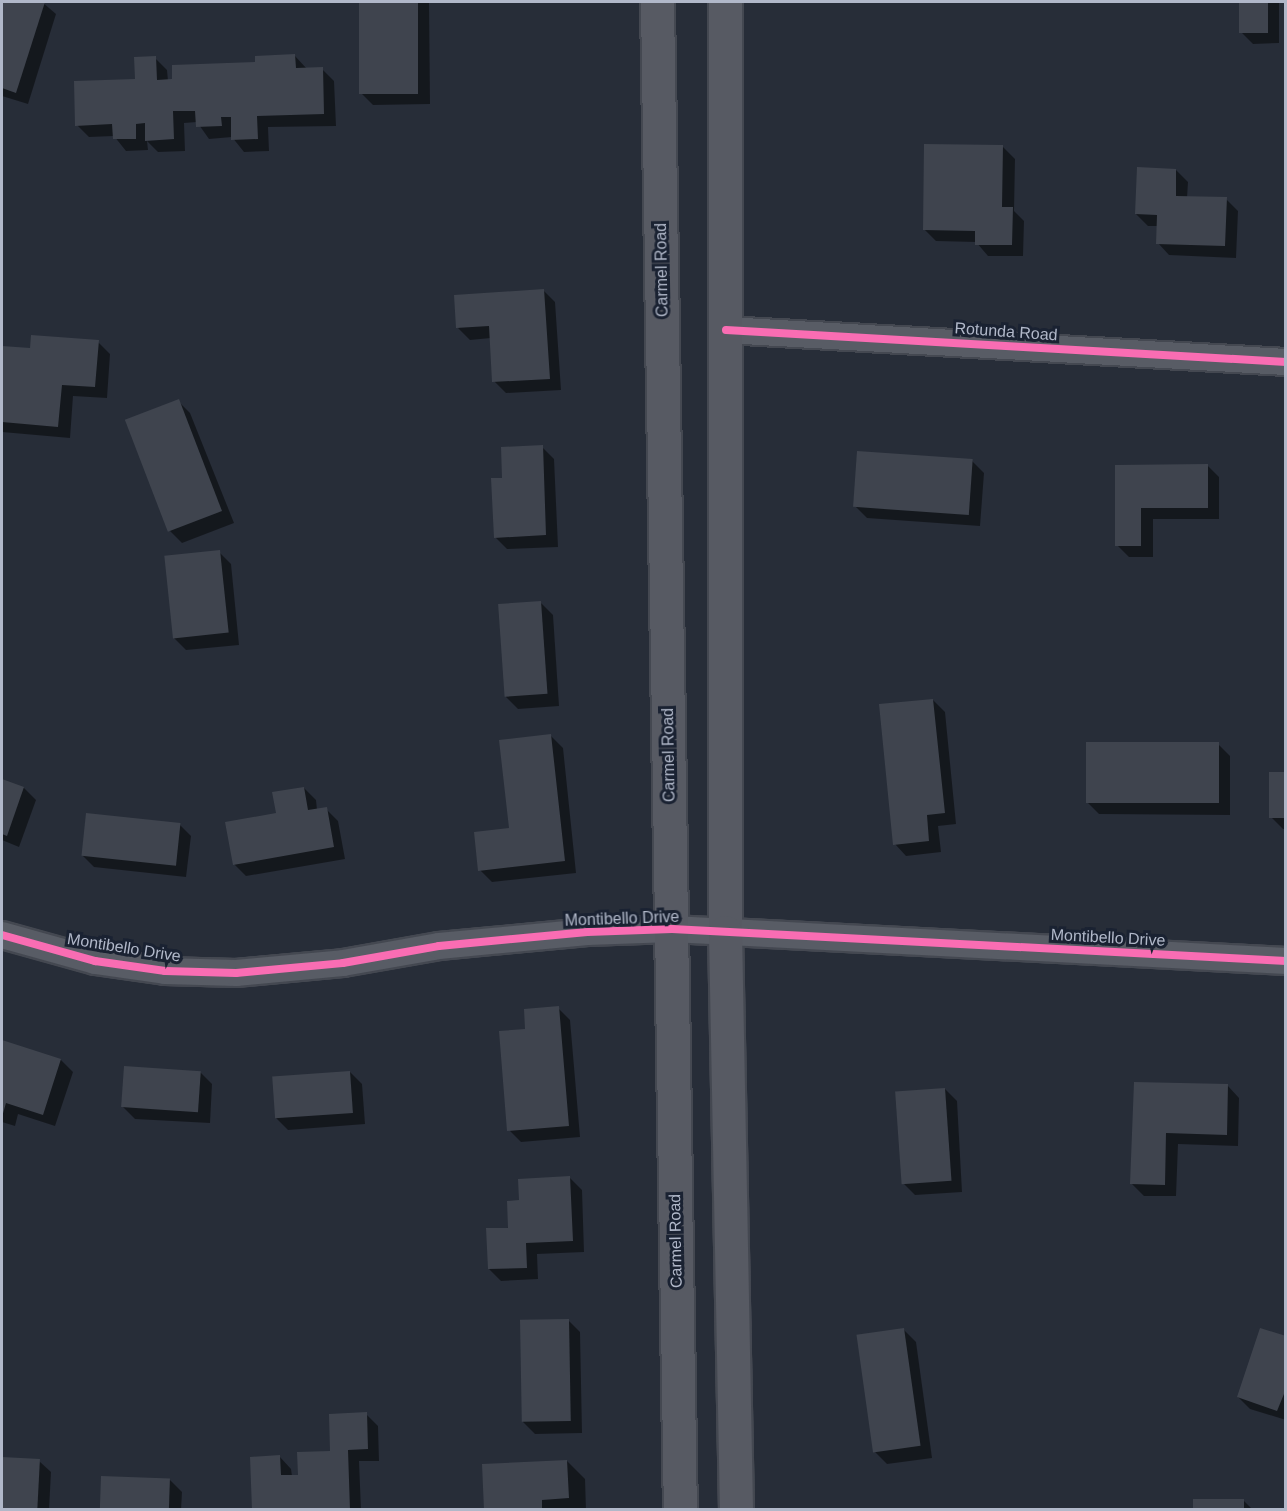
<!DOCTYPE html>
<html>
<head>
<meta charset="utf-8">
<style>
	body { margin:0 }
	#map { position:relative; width:1287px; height:1511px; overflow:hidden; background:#272d38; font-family:Arial,sans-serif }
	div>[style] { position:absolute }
	.shadow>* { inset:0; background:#0007 }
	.building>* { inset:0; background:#3f444e; transform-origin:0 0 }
	.roads { filter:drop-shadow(2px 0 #444851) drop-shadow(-2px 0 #444851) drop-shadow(0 2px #444851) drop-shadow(0 -2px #444851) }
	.minor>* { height:26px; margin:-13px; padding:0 13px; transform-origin:13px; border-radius:13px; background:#585c65 }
	.secondary>* { height:33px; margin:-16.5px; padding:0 16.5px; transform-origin:16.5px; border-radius:16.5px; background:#575a63 }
	.cycleway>* { height:8px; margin:-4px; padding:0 4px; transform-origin:4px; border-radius:4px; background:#f96db3 }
	span { translate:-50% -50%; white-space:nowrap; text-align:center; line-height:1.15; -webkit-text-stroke:6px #1a2232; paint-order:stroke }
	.street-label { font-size:16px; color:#b1b8c9 }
	.frame { position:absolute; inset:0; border:3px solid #b1b8c9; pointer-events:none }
</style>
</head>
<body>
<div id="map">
	<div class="shadow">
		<i style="clip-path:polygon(2px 2px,42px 2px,56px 14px,28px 104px,2px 96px)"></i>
		<i style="clip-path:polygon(360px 2px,429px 2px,430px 104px,373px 105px,361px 93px)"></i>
		<i style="clip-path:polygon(1240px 2px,1279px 2px,1279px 43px,1253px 44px,1241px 32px)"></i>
		<i style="clip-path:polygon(295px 56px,307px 69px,322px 69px,334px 81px,336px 126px,268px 127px,269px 151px,244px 152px,232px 137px,209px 139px,197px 122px,184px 123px,185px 151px,158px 152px,147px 141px,148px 150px,126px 151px,114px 136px,89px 137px,77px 125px,136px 80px,155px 58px,167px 70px,168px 81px)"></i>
		<i style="clip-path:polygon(1003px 147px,1015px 159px,1014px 211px,1024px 221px,1023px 256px,988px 256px,976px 242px,936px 241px,924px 229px)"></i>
		<i style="clip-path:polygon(1176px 170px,1188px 182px,1187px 198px,1226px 199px,1238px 211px,1236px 258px,1169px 255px,1158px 243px,1158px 226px,1148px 226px,1136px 214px)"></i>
		<i style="clip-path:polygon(543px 290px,555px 302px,561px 390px,506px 393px,494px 381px,491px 338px,470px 340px,458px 328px)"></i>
		<i style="clip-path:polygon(98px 342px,110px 354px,107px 398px,73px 396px,70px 438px,2px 432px,2px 347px,31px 349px)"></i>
		<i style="clip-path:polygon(178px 401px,190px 413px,234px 523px,182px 543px,170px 531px)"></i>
		<i style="clip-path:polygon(542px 447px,554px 459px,558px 547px,507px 549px,495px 537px)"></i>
		<i style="clip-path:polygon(972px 461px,984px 473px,980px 526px,867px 518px,855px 506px)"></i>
		<i style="clip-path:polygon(1207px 465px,1219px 477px,1219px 519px,1153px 519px,1153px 557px,1129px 557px,1117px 545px,1117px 466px)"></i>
		<i style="clip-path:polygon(219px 552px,231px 564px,239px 645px,186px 650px,174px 638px)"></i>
		<i style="clip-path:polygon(541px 603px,553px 615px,559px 706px,518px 709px,506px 697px)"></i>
		<i style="clip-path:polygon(933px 700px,945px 712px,956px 824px,938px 826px,941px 852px,906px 856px,895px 844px)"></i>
		<i style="clip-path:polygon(551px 736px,563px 748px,576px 873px,492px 882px,480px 870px,510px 830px)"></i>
		<i style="clip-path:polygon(1218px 744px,1230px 756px,1230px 815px,1099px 814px,1087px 802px)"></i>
		<i style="clip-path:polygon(1286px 773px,1286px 829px,1283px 829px,1271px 817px)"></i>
		<i style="clip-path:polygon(2px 780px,24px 788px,36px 800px,19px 847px,2px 840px)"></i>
		<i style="clip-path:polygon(304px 788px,316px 800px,317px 810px,326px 809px,338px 821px,345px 859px,246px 876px,234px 864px)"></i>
		<i style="clip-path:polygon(179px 824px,191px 836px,186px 877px,94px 867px,82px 855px)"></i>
		<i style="clip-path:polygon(558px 1008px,570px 1020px,580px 1137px,521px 1142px,509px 1130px,527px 1030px)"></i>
		<i style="clip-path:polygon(2px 1041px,61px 1060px,73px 1072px,55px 1126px,18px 1114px,15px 1126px,2px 1122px)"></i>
		<i style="clip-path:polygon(200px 1072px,212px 1084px,210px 1123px,135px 1119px,123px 1107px)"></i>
		<i style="clip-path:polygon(350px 1072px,362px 1084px,365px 1124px,288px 1130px,276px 1118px)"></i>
		<i style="clip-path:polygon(1135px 1083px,1228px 1086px,1239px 1098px,1238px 1146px,1178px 1144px,1176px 1196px,1144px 1196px,1132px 1184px)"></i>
		<i style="clip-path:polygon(945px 1089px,957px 1101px,962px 1192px,915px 1195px,903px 1183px)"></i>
		<i style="clip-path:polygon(570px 1178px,582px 1190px,584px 1252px,537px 1254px,538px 1279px,501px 1281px,489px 1269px,520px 1201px)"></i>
		<i style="clip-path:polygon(568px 1320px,580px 1332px,582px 1433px,535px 1434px,523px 1422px)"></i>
		<i style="clip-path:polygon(904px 1330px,916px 1342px,932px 1458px,887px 1464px,875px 1452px)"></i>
		<i style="clip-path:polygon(1286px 1338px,1286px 1420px,1250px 1409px,1238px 1397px)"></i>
		<i style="clip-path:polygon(366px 1414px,378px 1426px,379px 1461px,359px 1461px,361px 1510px,254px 1510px,280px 1457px,291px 1469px,292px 1476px,299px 1476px,332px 1452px)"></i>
		<i style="clip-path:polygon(2px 1458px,39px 1461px,51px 1472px,49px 1510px,2px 1510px)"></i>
		<i style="clip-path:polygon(567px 1461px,585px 1479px,586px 1510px,485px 1510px)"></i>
		<i style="clip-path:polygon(170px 1480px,182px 1492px,181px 1510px,101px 1510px)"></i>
		<i style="clip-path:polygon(1243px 1500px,1253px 1510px,1194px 1510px)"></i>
	</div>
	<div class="building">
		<i style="clip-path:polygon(2px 2px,45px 2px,16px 93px,2px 88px)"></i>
		<i style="left:359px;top:2px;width:59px;height:92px"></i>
		<i style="left:1239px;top:2px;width:29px;height:31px"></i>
		<i style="clip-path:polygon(295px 54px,296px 68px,323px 67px,324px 114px,257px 116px,258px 139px,231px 140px,231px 117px,221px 117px,222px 126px,196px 127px,195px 111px,173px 111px,174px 139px,145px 141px,145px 123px,136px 124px,136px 139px,113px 139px,112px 124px,75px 126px,74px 81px,135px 79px,134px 57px,156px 56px,157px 80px,172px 79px,172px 65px,255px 62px,255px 56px)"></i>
		<i style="clip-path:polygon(924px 144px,1003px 145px,1002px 207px,1013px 207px,1012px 245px,975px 245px,975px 231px,923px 230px)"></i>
		<i style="clip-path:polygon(1137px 167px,1176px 169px,1176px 196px,1227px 197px,1225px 246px,1156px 244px,1157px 215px,1135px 214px)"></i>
		<i style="clip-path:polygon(544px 289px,550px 379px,492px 382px,489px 326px,456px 328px,454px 295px)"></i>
		<i style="clip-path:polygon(31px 335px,99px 340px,95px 387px,62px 385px,58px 427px,2px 422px,2px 346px,30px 348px)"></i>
		<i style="left:179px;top:399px;width:120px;height:58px;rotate:69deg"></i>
		<i style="clip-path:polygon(543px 445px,546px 535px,494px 538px,491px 478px,502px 478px,501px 447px)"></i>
		<i style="left:857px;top:451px;width:116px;height:56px;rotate:4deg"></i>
		<i style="clip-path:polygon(1208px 464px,1208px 508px,1141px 508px,1141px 546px,1115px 546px,1115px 465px)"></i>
		<i style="left:220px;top:550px;width:83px;height:56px;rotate:84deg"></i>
		<i style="left:541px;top:601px;width:93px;height:43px;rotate:86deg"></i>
		<i style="clip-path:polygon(933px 699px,945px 813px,927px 815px,929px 841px,893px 845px,879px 704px)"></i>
		<i style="clip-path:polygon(551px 734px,565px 861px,478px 871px,474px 832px,509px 828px,499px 740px)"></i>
		<i style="left:1086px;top:742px;width:133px;height:61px"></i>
		<i style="left:1269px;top:772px;width:17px;height:46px"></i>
		<i style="clip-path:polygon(2px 779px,24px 787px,7px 836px,2px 834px)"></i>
		<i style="clip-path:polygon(304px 787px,308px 810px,327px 807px,334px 847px,233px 865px,225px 822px,276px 813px,272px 792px)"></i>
		<i style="left:86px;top:813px;width:95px;height:43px;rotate:6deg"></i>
		<i style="clip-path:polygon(559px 1006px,569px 1126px,507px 1131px,499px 1031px,525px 1029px,524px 1009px)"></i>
		<i style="clip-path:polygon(2px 1040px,61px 1059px,43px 1115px,6px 1103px,2px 1117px)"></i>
		<i style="left:124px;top:1066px;width:77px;height:41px;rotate:4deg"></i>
		<i style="left:350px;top:1071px;width:42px;height:78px;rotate:86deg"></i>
		<i style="clip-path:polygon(1134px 1082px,1228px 1084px,1227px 1135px,1166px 1133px,1165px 1185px,1130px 1184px)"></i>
		<i style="left:945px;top:1088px;width:93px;height:50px;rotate:86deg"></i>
		<i style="clip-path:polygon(570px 1176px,573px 1241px,526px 1243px,527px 1268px,488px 1269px,486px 1228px,508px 1228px,507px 1201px,519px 1200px,518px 1179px)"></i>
		<i style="left:569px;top:1319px;width:102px;height:49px;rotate:89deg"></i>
		<i style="left:904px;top:1328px;width:119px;height:48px;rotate:82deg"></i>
		<i style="clip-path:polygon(1260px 1328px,1286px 1336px,1286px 1389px,1277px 1411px,1237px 1397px)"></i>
		<i style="clip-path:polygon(367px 1412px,368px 1449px,348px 1450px,350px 1510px,252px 1510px,250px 1457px,280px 1455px,281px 1475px,298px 1475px,297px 1452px,330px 1451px,329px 1414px)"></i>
		<i style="left:2px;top:1457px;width:38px;height:51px;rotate:3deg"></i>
		<i style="clip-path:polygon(567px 1460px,569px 1498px,542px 1500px,542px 1510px,484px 1510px,482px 1464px)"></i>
		<i style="left:101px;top:1476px;width:69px;height:34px;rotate:2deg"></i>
		<i style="left:1193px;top:1499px;width:51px;height:11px"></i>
	</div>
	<div class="roads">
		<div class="minor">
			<i style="left:726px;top:330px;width:561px;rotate:3.27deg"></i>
			<i style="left:2px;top:935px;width:97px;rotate:15.6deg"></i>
			<i style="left:95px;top:961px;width:71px;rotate:8.1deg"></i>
			<i style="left:165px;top:971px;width:71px;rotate:1.6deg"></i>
			<i style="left:236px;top:973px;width:107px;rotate:-5.3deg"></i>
			<i style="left:343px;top:963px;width:97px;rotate:-10deg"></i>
			<i style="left:439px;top:946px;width:149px;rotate:-5.4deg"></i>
			<i style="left:587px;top:932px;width:85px;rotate:-2deg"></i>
			<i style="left:672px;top:929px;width:615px;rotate:2.98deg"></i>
		</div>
		<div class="secondary">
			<i style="left:657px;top:2px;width:1508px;rotate:89.13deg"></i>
			<i style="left:725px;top:2px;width:930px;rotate:90deg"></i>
			<i style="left:725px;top:932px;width:578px;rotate:88.91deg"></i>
		</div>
	</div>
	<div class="cycleway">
		<i style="left:726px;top:330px;width:561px;rotate:3.27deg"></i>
		<i style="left:2px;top:935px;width:97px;rotate:15.6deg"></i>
		<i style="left:95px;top:961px;width:71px;rotate:8.1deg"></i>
		<i style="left:165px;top:971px;width:71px;rotate:1.6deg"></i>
		<i style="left:236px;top:973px;width:107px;rotate:-5.3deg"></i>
		<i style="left:343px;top:963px;width:97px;rotate:-10deg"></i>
		<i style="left:439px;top:946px;width:149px;rotate:-5.4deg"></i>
		<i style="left:587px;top:932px;width:85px;rotate:-2deg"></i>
		<i style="left:672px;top:929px;width:615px;rotate:2.98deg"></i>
	</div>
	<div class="street-label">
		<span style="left:662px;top:270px;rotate:-91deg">Carmel Road</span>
		<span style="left:1006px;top:332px;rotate:4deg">Rotunda Road</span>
		<span style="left:669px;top:755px;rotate:-91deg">Carmel Road</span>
		<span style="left:622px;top:919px;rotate:-2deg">Montibello Drive</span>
		<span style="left:1108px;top:938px;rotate:3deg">Montibello Drive</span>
		<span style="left:124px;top:948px;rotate:9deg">Montibello Drive</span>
		<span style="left:676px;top:1241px;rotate:-91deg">Carmel Road</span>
	</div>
	<div class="frame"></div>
</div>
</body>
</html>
